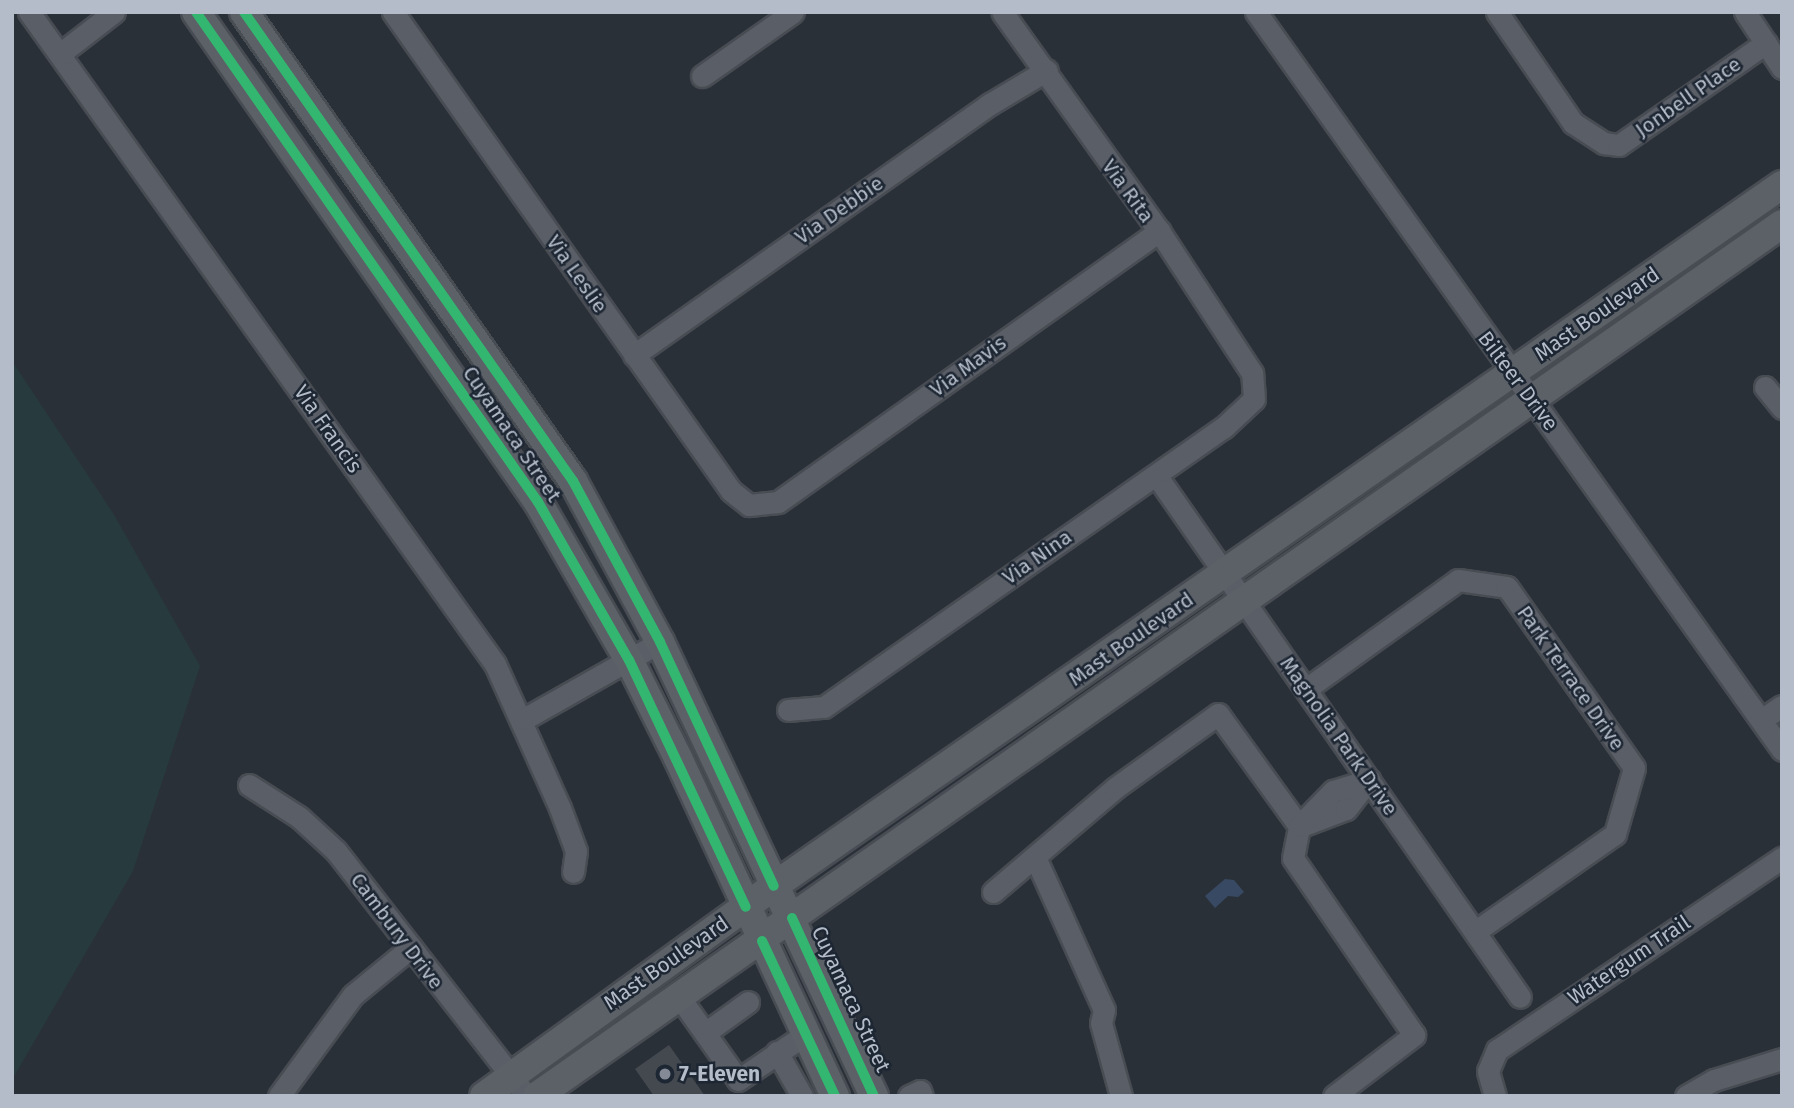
<!DOCTYPE html>
<html>
<head>
<meta charset="utf-8">
<style>
	body { margin:0 }
	#map { position:relative; width:1794px; height:1108px; overflow:hidden; background:#2a3038; font-family:"Fira Sans",sans-serif }
	div>[style] { position:absolute }
	.green>* { inset:0; background:#273a3e }
	.water>* { inset:0; background:#384963 }
	.building>* { inset:0; background:#444950 }
	.roads { filter:drop-shadow(2px 0 #484c53) drop-shadow(-2px 0 #484c53) drop-shadow(0 2px #484c53) drop-shadow(0 -2px #484c53) }
	.minor>* { height:21px; margin:-10.5px; padding:0 10.5px; transform-origin:10.5px; border-radius:10.5px; background:#5a5e66 }
	.major>* { height:28px; margin:-14px; padding:0 14px; transform-origin:14px; border-radius:14px; background:#5c6168 }
	.cycleway>* { height:10px; margin:-5px; padding:0 5px; transform-origin:5px; border-radius:5px; background:#33b770 }
	.dots>* { width:19px; height:19px; translate:-50% -50%; box-sizing:border-box; border:4px solid #1d2633; border-radius:50% }
	span { translate:-50% -50%; white-space:nowrap; text-align:center; line-height:1.15; -webkit-text-stroke:5px #1d2633; paint-order:stroke }
	.street-label { font-size:21px; color:#b4bcc9 }
	.poi-label { font-size:21px; color:#b4bcc9; font-weight:700 }
	.left { translate:0 -50%; text-align:left }
	.frame { position:absolute; inset:0; border:14px solid #b4bcc9; pointer-events:none }
</style>
</head>
<body>
<div id="map">
	<div class="green">
		<i style="clip-path:polygon(12px 361px,113px 513px,200px 666px,133px 871px,12px 1080px)"></i>
	</div>
	<div class="water">
		<i style="clip-path:polygon(1225px 879px,1234px 880px,1244px 892px,1238px 897px,1228px 896px,1215px 908px,1205px 896px)"></i>
	</div>
	<div class="building">
		<i style="clip-path:polygon(669px 1045px,705px 1096px,654px 1096px,635px 1069px)"></i>
	</div>
	<div class="roads">
		<div class="minor">
			<i style="left:29px;top:12px;width:801px;rotate:54.45deg"></i>
			<i style="left:495px;top:664px;width:158px;rotate:65.7deg"></i>
			<i style="left:560px;top:808px;width:46px;rotate:69.6deg"></i>
			<i style="left:576px;top:851px;width:21px;rotate:98deg"></i>
			<i style="left:393px;top:12px;width:586px;rotate:54.79deg"></i>
			<i style="left:731px;top:491px;width:23px;rotate:38deg"></i>
			<i style="left:749px;top:505px;width:29px;rotate:-6deg"></i>
			<i style="left:778px;top:502px;width:468px;rotate:-35.4deg"></i>
			<i style="left:1256px;top:12px;width:906px;rotate:54.52deg"></i>
			<i style="left:1497px;top:12px;width:135px;rotate:55.6deg"></i>
			<i style="left:1573px;top:123px;width:37px;rotate:33deg"></i>
			<i style="left:1604px;top:143px;width:15px;rotate:8deg"></i>
			<i style="left:1619px;top:145px;width:179px;rotate:-34.8deg"></i>
			<i style="left:1745px;top:12px;width:67px;rotate:56.5deg"></i>
			<i style="left:61px;top:53px;width:67px;rotate:-37.7deg"></i>
			<i style="left:702px;top:76px;width:111px;rotate:-35.1deg"></i>
			<i style="left:634px;top:355px;width:436px;rotate:-35.2deg"></i>
			<i style="left:990px;top:104px;width:66px;rotate:-30.8deg"></i>
			<i style="left:1765px;top:387px;width:27px;rotate:51deg"></i>
			<i style="left:1156px;top:475px;width:636px;rotate:55.11deg"></i>
			<i style="left:1306px;top:689px;width:187px;rotate:-35.6deg"></i>
			<i style="left:1458px;top:580px;width:49px;rotate:8.1deg"></i>
			<i style="left:1507px;top:587px;width:221px;rotate:54.9deg"></i>
			<i style="left:1634px;top:768px;width:69px;rotate:106.1deg"></i>
			<i style="left:1615px;top:834px;width:169px;rotate:145.1deg"></i>
			<i style="left:788px;top:710px;width:36px;rotate:-5deg"></i>
			<i style="left:824px;top:707px;width:487px;rotate:-35deg"></i>
			<i style="left:1223px;top:428px;width:42px;rotate:-43.1deg"></i>
			<i style="left:1254px;top:399px;width:26px;rotate:-94deg"></i>
			<i style="left:1252px;top:373px;width:170px;rotate:-123.2deg"></i>
			<i style="left:1159px;top:231px;width:269px;rotate:-125.6deg"></i>
			<i style="left:524px;top:719px;width:156px;rotate:-29.5deg"></i>
			<i style="left:1761px;top:720px;width:25px;rotate:-34deg"></i>
			<i style="left:249px;top:785px;width:59px;rotate:32.6deg"></i>
			<i style="left:299px;top:817px;width:50px;rotate:42.6deg"></i>
			<i style="left:336px;top:851px;width:311px;rotate:52.1deg"></i>
			<i style="left:1304px;top:825px;width:45px;rotate:-20.9deg"></i>
			<i style="left:1346px;top:809px;width:37px;rotate:-52deg"></i>
			<i style="left:1035px;top:857px;width:168px;rotate:65.7deg"></i>
			<i style="left:1104px;top:1010px;width:13px;rotate:103deg"></i>
			<i style="left:1101px;top:1023px;width:76px;rotate:74.7deg"></i>
			<i style="left:993px;top:892px;width:160px;rotate:-40.4deg"></i>
			<i style="left:1115px;top:788px;width:127px;rotate:-35.7deg"></i>
			<i style="left:1218px;top:714px;width:138px;rotate:54.1deg"></i>
			<i style="left:680px;top:998px;width:100px;rotate:54.7deg"></i>
			<i style="left:738px;top:1080px;width:82px;rotate:-34.1deg"></i>
			<i style="left:705px;top:1033px;width:53px;rotate:-35.8deg"></i>
			<i style="left:777px;top:1052px;width:51px;rotate:60.4deg"></i>
			<i style="left:279px;top:1096px;width:125px;rotate:-53.8deg"></i>
			<i style="left:353px;top:995px;width:72px;rotate:-39.4deg"></i>
			<i style="left:909px;top:1096px;width:12px;rotate:-24deg"></i>
			<i style="left:920px;top:1091px;width:5px;rotate:68deg"></i>
			<i style="left:1334px;top:1096px;width:101px;rotate:-37.3deg"></i>
			<i style="left:1414px;top:1035px;width:214px;rotate:-124.4deg"></i>
			<i style="left:1293px;top:858px;width:33px;rotate:-79deg"></i>
			<i style="left:1299px;top:826px;width:49px;rotate:-45.8deg"></i>
			<i style="left:1333px;top:791px;width:38px;rotate:-17deg"></i>
			<i style="left:1495px;top:1096px;width:26px;rotate:-106deg"></i>
			<i style="left:1488px;top:1071px;width:23px;rotate:-67deg"></i>
			<i style="left:1497px;top:1050px;width:344px;rotate:-34deg"></i>
			<i style="left:1686px;top:1096px;width:32px;rotate:-30deg"></i>
			<i style="left:1714px;top:1080px;width:71px;rotate:-17.2deg"></i>
		</div>
		<div class="major">
			<i style="left:196px;top:12px;width:598px;rotate:55.09deg"></i>
			<i style="left:538px;top:502px;width:182px;rotate:60.1deg"></i>
			<i style="left:629px;top:660px;width:110px;rotate:63.4deg"></i>
			<i style="left:678px;top:758px;width:373px;rotate:65.1deg"></i>
			<i style="left:244px;top:12px;width:573px;rotate:54.95deg"></i>
			<i style="left:573px;top:481px;width:183px;rotate:61.6deg"></i>
			<i style="left:660px;top:642px;width:502px;rotate:64.76deg"></i>
			<i style="left:484px;top:1096px;width:358px;rotate:-35.9deg"></i>
			<i style="left:774px;top:886px;width:1228px;rotate:-34.82deg"></i>
			<i style="left:537px;top:1096px;width:1520px;rotate:-35.01deg"></i>
		</div>
	</div>
	<div class="cycleway">
		<i style="left:196px;top:12px;width:598px;rotate:55.09deg"></i>
		<i style="left:538px;top:502px;width:182px;rotate:60.1deg"></i>
		<i style="left:629px;top:660px;width:273px;rotate:64.7deg"></i>
		<i style="left:244px;top:12px;width:573px;rotate:54.95deg"></i>
		<i style="left:573px;top:481px;width:183px;rotate:61.6deg"></i>
		<i style="left:660px;top:642px;width:269px;rotate:65deg"></i>
		<i style="left:792px;top:918px;width:196px;rotate:65.3deg"></i>
		<i style="left:762px;top:941px;width:171px;rotate:64.8deg"></i>
	</div>
	<div class="dots">
		<i style="left:665px;top:1074px;background:#848b96"></i>
	</div>
	<div class="street-label">
		<span style="left:1688px;top:97px;rotate:-35deg">Jonbell Place</span>
		<span style="left:1128px;top:191px;rotate:54deg">Via Rita</span>
		<span style="left:839px;top:210px;rotate:-35deg">Via Debbie</span>
		<span style="left:577px;top:274px;rotate:55deg">Via Leslie</span>
		<span style="left:1597px;top:314px;rotate:-35deg">Mast Boulevard</span>
		<span style="left:968px;top:366px;rotate:-36deg">Via Mavis</span>
		<span style="left:1518px;top:381px;rotate:53deg">Bilteer Drive</span>
		<span style="left:328px;top:429px;rotate:55deg">Via Francis</span>
		<span style="left:512px;top:434px;rotate:56deg">Cuyamaca Street</span>
		<span style="left:1037px;top:557px;rotate:-35deg">Via Nina</span>
		<span style="left:1131px;top:639px;rotate:-35deg">Mast Boulevard</span>
		<span style="left:1571px;top:678px;rotate:55deg">Park Terrace Drive</span>
		<span style="left:1339px;top:736px;rotate:55deg">Magnolia Park Drive</span>
		<span style="left:397px;top:931px;rotate:53deg">Cambury Drive</span>
		<span style="left:1629px;top:960px;rotate:-34deg">Watergum Trail</span>
		<span style="left:666px;top:963px;rotate:-35deg">Mast Boulevard</span>
		<span style="left:851px;top:999px;rotate:65deg">Cuyamaca Street</span>
	</div>
	<div class="poi-label">
		<span class="left" style="left:679px;top:1074px">7-Eleven</span>
	</div>
	<div class="frame"></div>
</div>
</body>
</html>
